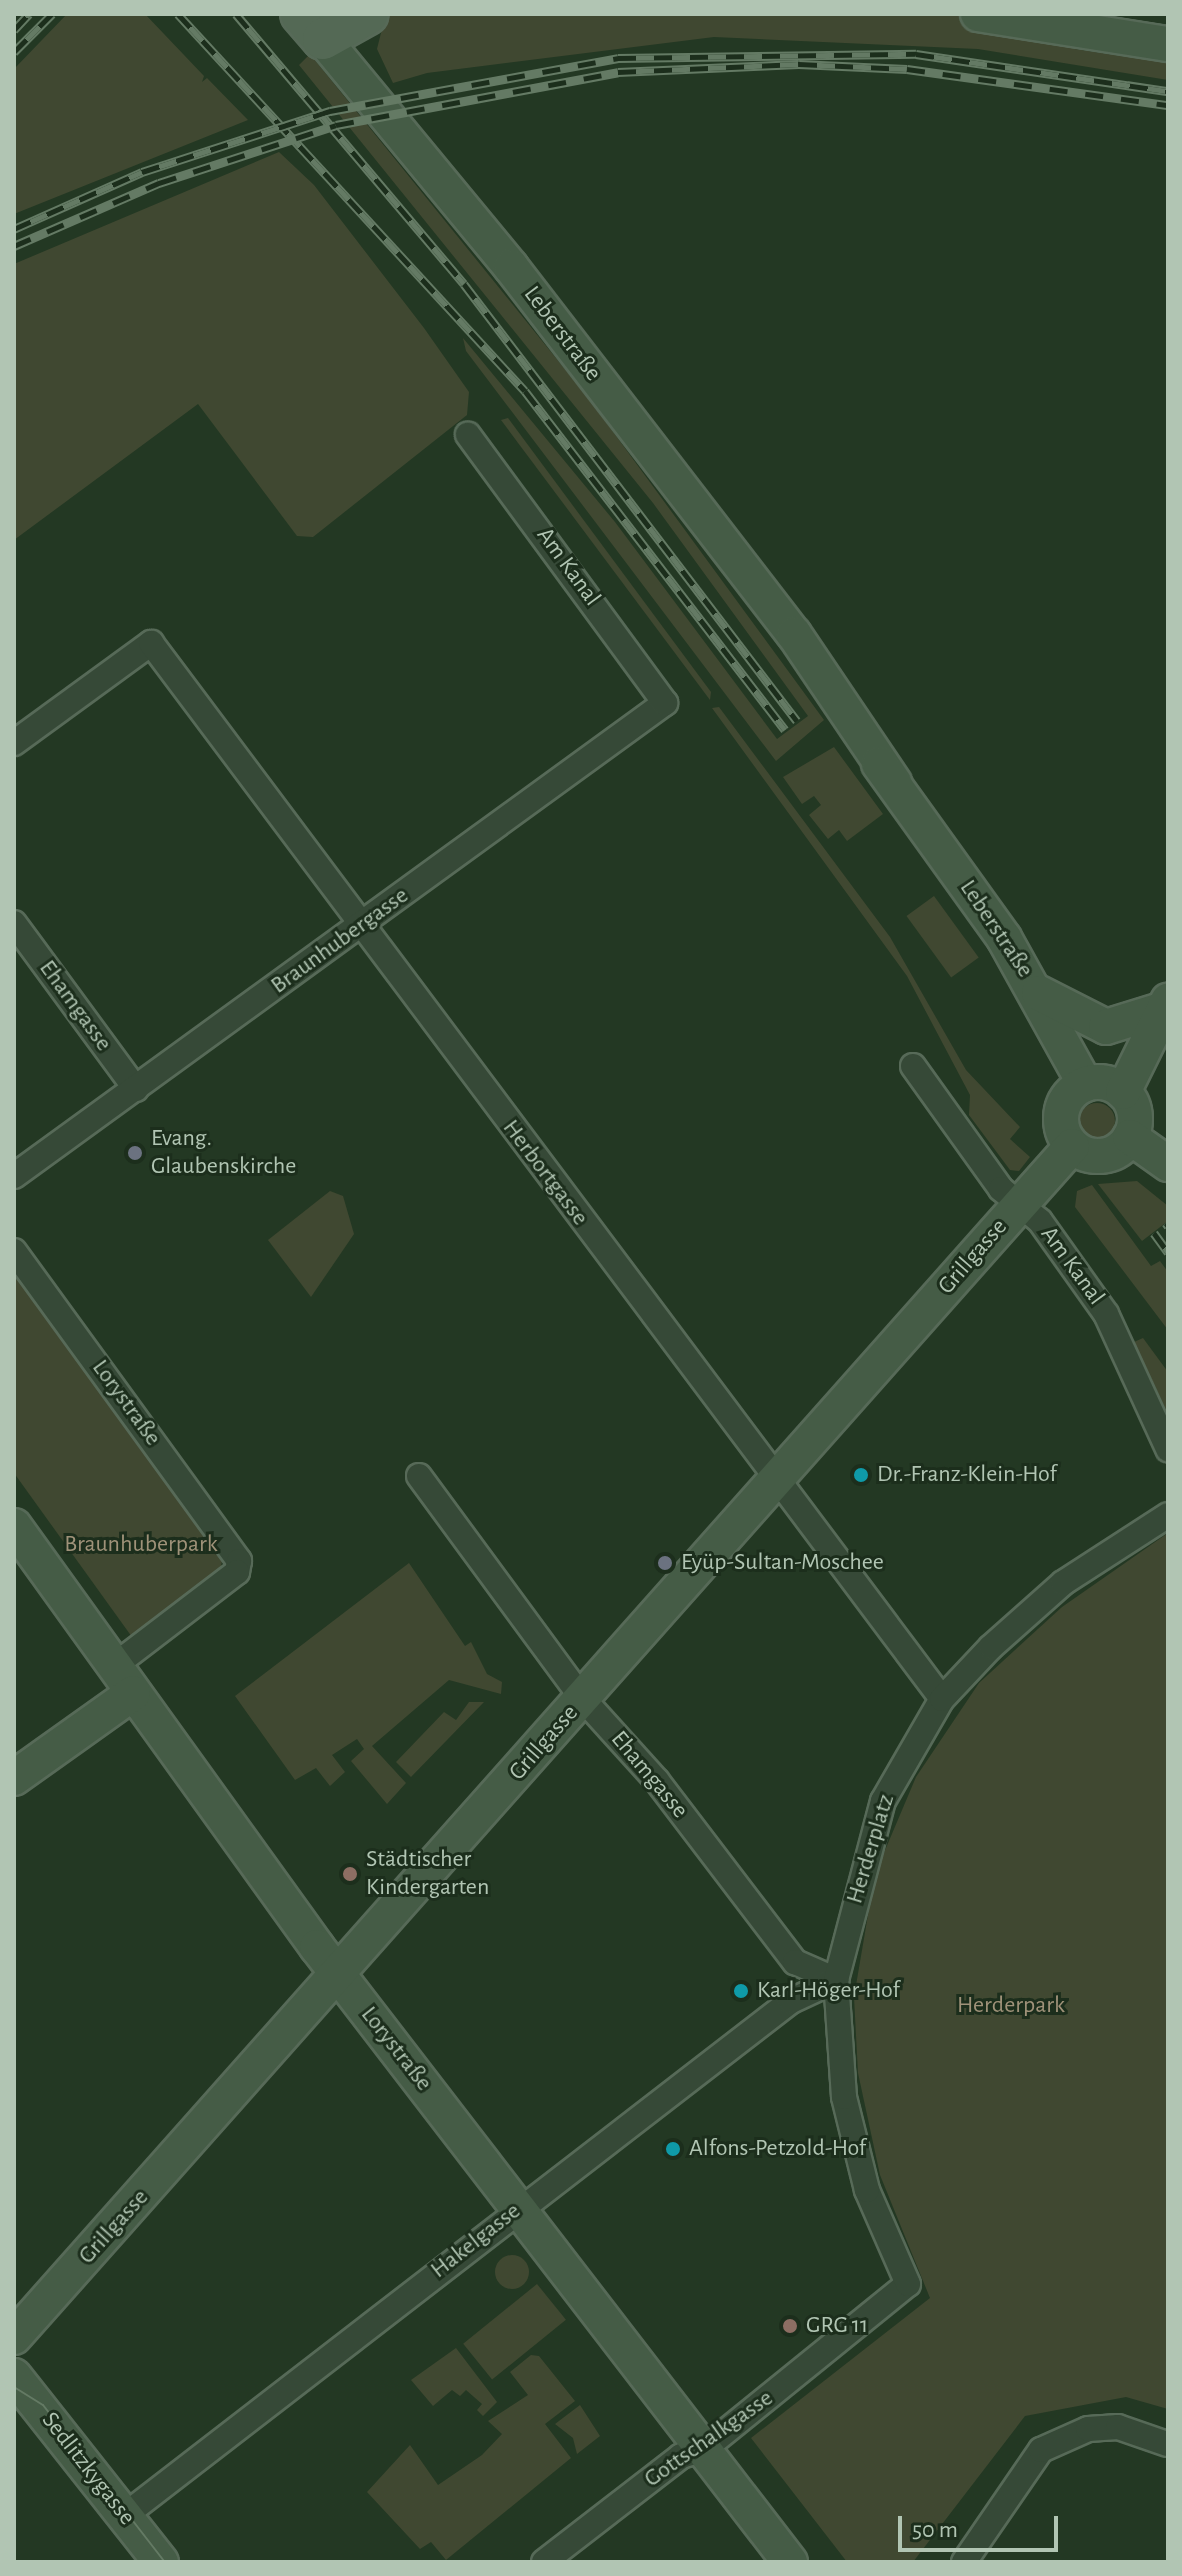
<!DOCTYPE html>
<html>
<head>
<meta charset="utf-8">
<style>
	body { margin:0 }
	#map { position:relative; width:1182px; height:2576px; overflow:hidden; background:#233823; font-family:"Alegreya Sans",sans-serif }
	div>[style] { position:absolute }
	.green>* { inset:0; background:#404831; transform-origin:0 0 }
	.round { border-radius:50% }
	.roads { filter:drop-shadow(2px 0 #576a58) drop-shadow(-2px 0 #576a58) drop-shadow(0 2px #576a58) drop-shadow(0 -2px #576a58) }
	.street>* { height:24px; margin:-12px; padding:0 12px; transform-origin:12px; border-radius:12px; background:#364937 }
	.secondary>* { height:34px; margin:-17px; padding:0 17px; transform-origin:17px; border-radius:17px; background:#455c46 }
	.secondary>.ring { margin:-17px; padding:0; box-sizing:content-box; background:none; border:34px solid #455c46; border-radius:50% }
	.primary>* { height:40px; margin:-20px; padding:0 20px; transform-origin:20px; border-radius:20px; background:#546955 }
	.tram>* { height:2px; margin:-1px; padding:0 1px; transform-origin:1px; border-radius:1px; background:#647a64 }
	.rail>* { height:9px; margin-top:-4.5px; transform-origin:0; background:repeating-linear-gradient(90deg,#1c2e1c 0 18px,#647a64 0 36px); box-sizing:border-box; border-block:2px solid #647a64 }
	.dots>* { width:22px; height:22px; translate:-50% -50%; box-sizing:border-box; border:4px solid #1c2e1c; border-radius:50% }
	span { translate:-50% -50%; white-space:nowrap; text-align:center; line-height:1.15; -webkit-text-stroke:6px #1c2e1c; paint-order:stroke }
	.street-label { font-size:24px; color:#b1c5b3 }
	.poi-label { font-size:24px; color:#b1c5b3 }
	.left { translate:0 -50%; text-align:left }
	.park-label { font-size:24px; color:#9f9279 }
	.frame { position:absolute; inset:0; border:16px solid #b1c5b3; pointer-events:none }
	.scale { position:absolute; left:898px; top:2516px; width:160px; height:36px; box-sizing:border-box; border:4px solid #b1c5b3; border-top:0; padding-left:10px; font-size:24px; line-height:28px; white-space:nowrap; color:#b1c5b3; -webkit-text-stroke:6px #1c2e1c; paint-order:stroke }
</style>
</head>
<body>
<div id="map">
	<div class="green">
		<i style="clip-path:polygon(67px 14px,145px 14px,204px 76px,202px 82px,207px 78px,248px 120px,14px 214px,14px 69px)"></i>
		<i style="clip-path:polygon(390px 14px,962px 16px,1075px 49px,1168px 63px,1168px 80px,978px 49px,714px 37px,427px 73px,393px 83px,377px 49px,382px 29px,376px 21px)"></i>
		<i style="clip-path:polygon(310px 54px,589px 399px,824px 720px,776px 761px,466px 351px,463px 338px,615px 522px,777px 739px,808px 716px,653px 503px,299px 65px)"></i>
		<i style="clip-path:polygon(279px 152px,314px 185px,424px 328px,469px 392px,467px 415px,313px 537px,297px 536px,198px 404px,14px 540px,14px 264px)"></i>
		<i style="clip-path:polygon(508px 418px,711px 692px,710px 700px,501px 420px)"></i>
		<i style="clip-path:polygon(719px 707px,890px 937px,966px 1070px,1020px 1127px,1010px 1139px,1030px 1157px,1019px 1171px,1010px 1170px,969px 1115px,970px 1095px,907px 976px,712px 708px)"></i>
		<i style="clip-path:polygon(834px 747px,883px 814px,847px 841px,839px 830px,828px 839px,809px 815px,821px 805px,814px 796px,802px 804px,783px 777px)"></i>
		<i style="left:934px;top:896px;width:76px;height:34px;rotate:54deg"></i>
		<i class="round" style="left:1079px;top:1103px;width:36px;height:36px"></i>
		<i style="clip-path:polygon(1137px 1181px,1168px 1206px,1168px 1221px,1142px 1241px,1098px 1184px)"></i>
		<i style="clip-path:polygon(1092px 1185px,1151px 1266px,1160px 1261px,1168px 1272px,1168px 1330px,1075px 1207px,1077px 1191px)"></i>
		<i style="clip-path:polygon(330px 1191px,343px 1196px,354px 1234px,311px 1297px,268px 1240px)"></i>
		<i style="clip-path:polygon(14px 1273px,223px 1556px,220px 1571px,132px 1637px,14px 1473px)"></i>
		<i style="clip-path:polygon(1143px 1338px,1168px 1372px,1168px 1414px,1134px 1342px)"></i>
		<i style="clip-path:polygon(1168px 1533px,1168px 2409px,1126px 2397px,1025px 2416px,913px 2562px,847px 2562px,751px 2438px,930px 2298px,880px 2175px,858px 2073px,854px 1997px,875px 1874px,916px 1777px,979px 1683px,1062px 1607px)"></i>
		<i style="clip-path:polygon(409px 1563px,465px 1646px,471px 1642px,487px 1674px,502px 1682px,501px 1694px,449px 1680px,372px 1746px,406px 1783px,387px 1804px,351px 1761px,364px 1749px,357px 1739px,332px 1755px,345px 1772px,330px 1786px,316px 1768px,295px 1780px,235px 1696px)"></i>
		<i style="clip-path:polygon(469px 1702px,484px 1702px,411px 1777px,396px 1762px,444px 1712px,456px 1720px)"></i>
		<i class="round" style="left:495px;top:2255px;width:34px;height:34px"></i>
		<i style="left:537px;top:2284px;width:46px;height:95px;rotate:51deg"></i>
		<i style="clip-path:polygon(456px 2348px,497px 2402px,483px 2416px,477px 2410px,482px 2404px,466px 2390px,460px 2396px,452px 2390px,433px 2406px,411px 2380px)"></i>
		<i style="clip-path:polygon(531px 2355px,539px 2356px,575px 2401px,545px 2424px,571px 2458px,446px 2560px,431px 2542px,420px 2549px,367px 2492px,410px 2445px,438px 2485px,482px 2455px,502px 2434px,488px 2421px,528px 2395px,510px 2372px)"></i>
		<i style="clip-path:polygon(580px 2405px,600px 2436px,577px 2454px,573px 2438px,555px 2424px)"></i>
	</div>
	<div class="roads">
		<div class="street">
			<i style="left:14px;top:743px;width:170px;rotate:-36.1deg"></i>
			<i style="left:151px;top:643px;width:1319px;rotate:53.16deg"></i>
			<i style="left:14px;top:923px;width:206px;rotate:53.7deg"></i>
			<i style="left:913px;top:1066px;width:151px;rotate:54.4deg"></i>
			<i style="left:1001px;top:1189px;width:50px;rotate:39.4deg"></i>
			<i style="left:1040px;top:1221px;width:114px;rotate:54.6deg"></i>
			<i style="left:1106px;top:1314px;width:149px;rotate:65.3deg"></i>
			<i style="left:14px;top:1176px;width:805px;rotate:-36deg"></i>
			<i style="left:665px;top:703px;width:333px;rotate:-126.3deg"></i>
			<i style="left:14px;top:1251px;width:383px;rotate:54deg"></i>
			<i style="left:239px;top:1561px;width:11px;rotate:100deg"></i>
			<i style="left:237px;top:1572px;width:155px;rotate:142.6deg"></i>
			<i style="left:419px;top:1476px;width:277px;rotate:53.7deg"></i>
			<i style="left:583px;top:1699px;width:110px;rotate:47.9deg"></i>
			<i style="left:657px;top:1781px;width:228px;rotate:52.7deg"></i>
			<i style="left:795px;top:1962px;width:45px;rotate:23.7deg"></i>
			<i style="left:124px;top:2516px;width:843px;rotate:-37.67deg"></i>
			<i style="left:791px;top:2001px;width:50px;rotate:-25deg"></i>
			<i style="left:544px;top:2562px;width:173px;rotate:-37.7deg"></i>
			<i style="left:681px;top:2456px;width:24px;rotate:-17deg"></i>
			<i style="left:704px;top:2449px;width:262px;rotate:-39deg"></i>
			<i style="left:908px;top:2284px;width:103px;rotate:-113.6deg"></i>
			<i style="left:867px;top:2190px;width:96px;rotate:-103.9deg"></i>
			<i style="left:844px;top:2097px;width:117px;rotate:-93.9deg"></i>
			<i style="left:836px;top:1980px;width:185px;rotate:-75.3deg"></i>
			<i style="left:883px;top:1801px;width:118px;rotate:-60deg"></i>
			<i style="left:942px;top:1699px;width:71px;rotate:-46.7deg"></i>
			<i style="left:991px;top:1647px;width:96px;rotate:-41.6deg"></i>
			<i style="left:1063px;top:1583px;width:125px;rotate:-32.9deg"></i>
			<i style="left:964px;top:2562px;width:136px;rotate:-55.5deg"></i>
			<i style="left:1041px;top:2450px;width:51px;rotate:-24.1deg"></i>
			<i style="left:1088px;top:2429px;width:30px;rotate:-4deg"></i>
			<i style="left:1118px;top:2427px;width:52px;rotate:19.1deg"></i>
		</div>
		<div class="secondary">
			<i style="left:978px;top:14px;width:192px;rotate:9deg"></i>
			<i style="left:323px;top:39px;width:296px;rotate:50.5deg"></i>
			<i style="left:511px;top:267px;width:463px;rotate:52.4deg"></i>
			<i style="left:794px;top:634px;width:179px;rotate:56deg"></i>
			<i style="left:879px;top:764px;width:214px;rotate:54.3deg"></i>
			<i style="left:1004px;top:938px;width:167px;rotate:61deg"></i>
			<i style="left:1039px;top:993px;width:75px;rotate:26.9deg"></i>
			<i style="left:1106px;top:1027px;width:61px;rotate:-17.2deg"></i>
			<i class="ring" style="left:1061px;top:1082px;width:40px;height:40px"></i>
			<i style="left:1123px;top:1092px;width:102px;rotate:-63.7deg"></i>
			<i style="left:1130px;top:1137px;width:47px;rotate:35.4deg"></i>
			<i style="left:14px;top:1526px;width:519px;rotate:54.26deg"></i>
			<i style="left:317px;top:1947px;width:776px;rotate:52.44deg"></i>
			<i style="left:14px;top:1778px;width:146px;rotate:-35.5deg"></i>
			<i style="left:14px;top:2337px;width:1593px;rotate:-48.38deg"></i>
			<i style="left:14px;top:2376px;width:237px;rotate:51.7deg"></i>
		</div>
		<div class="primary">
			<i style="left:301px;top:14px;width:33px;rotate:49deg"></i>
			<i style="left:323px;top:39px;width:51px;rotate:-29.1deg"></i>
		</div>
	</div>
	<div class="tram">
		<i style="left:14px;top:2387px;width:34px;rotate:32deg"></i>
		<i style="left:43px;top:2405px;width:199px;rotate:52.2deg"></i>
	</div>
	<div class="rail">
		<i style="left:178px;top:14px;width:512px;rotate:47.37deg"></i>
		<i style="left:525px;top:391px;width:427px;rotate:52.5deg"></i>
		<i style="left:236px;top:14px;width:353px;rotate:49.8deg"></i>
		<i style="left:464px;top:284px;width:549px;rotate:52.69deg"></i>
		<i style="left:14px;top:30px;width:22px;rotate:-47deg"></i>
		<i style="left:14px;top:52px;width:54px;rotate:-45deg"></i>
		<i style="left:14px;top:229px;width:140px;rotate:-24deg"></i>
		<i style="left:142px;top:172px;width:198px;rotate:-18deg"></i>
		<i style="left:330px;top:111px;width:293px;rotate:-10.4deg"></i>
		<i style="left:618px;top:58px;width:298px;rotate:-0.8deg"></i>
		<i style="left:916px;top:54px;width:255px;rotate:8.4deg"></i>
		<i style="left:14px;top:246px;width:158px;rotate:-23.5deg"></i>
		<i style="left:159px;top:183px;width:186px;rotate:-18.1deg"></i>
		<i style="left:336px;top:125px;width:287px;rotate:-10.6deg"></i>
		<i style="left:618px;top:72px;width:181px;rotate:-2.5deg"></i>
		<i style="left:799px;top:64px;width:108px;rotate:2.7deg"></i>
		<i style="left:907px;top:69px;width:263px;rotate:7.9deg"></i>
		<i style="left:1166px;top:1223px;width:4px;rotate:56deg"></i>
		<i style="left:1154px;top:1233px;width:24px;rotate:54deg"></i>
	</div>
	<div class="dots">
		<i style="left:135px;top:1153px;background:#6b7280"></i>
		<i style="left:861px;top:1475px;background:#0f9aa8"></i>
		<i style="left:665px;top:1563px;background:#6b7280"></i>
		<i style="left:350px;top:1874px;background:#8d6e63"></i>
		<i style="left:741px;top:1991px;background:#0f9aa8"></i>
		<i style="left:673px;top:2149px;background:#0f9aa8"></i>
		<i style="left:790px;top:2326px;background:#8d6e63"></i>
	</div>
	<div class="street-label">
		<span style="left:562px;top:334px;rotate:53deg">Leberstraße</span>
		<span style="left:568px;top:567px;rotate:54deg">Am Kanal</span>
		<span style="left:996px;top:929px;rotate:56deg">Leberstraße</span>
		<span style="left:340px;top:941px;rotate:-36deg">Braunhubergasse</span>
		<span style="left:75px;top:1006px;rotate:54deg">Ehamgasse</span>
		<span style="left:545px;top:1173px;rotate:53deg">Herbortgasse</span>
		<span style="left:973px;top:1257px;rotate:-49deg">Grillgasse</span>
		<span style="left:1072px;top:1266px;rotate:54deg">Am Kanal</span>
		<span style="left:126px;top:1403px;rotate:54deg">Lorystraße</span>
		<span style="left:544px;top:1743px;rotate:-49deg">Grillgasse</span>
		<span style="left:649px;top:1775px;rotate:50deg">Ehamgasse</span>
		<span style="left:871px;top:1849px;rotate:-73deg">Herderplatz</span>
		<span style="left:396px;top:2049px;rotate:52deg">Lorystraße</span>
		<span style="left:114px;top:2227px;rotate:-48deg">Grillgasse</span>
		<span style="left:476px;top:2241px;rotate:-38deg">Hakelgasse</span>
		<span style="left:709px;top:2439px;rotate:-35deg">Gottschalkgasse</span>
		<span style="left:88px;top:2469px;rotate:52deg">Sedlitzkygasse</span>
	</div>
	<div class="poi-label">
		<span class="left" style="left:151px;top:1153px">Evang.<br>Glaubenskirche</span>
		<span class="left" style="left:877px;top:1475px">Dr.-Franz-Klein-Hof</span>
		<span class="left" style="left:681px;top:1563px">Eyüp-Sultan-Moschee</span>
		<span class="left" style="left:366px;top:1874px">Städtischer<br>Kindergarten</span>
		<span class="left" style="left:757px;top:1991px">Karl-Höger-Hof</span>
		<span class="left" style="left:689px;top:2149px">Alfons-Petzold-Hof</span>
		<span class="left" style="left:806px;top:2326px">GRG 11</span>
	</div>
	<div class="park-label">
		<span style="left:141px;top:1545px">Braunhuberpark</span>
		<span style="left:1011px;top:2006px">Herderpark</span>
	</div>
	<div class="frame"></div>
	<div class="scale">50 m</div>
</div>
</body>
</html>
